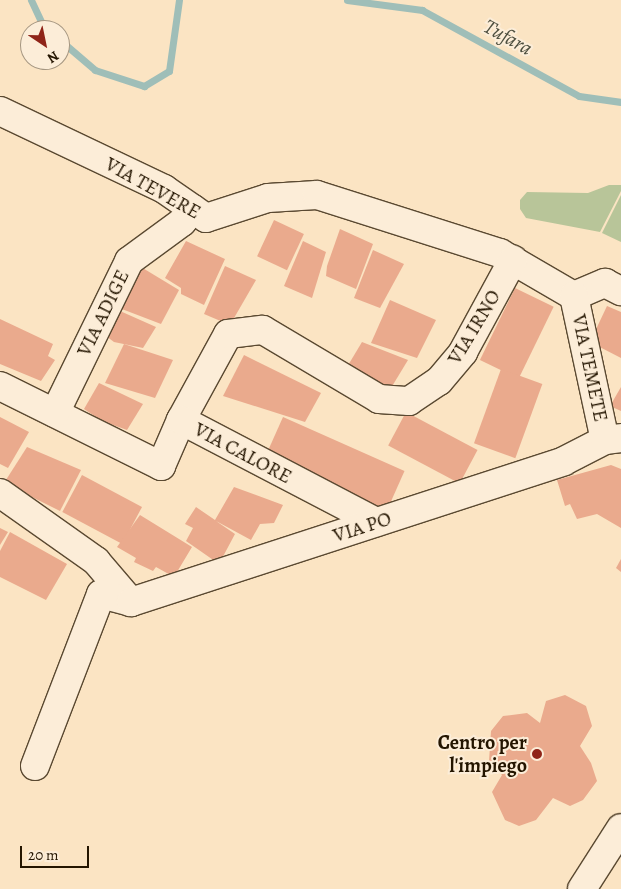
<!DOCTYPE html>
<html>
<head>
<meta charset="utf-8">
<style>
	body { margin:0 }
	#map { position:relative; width:621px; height:889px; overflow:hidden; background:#fbe4c3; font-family:Alegreya,serif }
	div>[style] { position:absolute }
	.green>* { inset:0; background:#b8c599 }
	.stream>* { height:7px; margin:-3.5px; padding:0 3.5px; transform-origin:3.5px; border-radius:3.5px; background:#9fbeb8 }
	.building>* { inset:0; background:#eaaa8d; transform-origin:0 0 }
	.roads { filter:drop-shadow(1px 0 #5a4931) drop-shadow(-1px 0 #5a4931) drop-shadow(0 1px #5a4931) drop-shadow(0 -1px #5a4931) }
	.minor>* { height:28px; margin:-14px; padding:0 14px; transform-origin:14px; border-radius:14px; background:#fcedd8 }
	.dots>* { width:14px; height:14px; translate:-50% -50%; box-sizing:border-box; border:2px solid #fcedd8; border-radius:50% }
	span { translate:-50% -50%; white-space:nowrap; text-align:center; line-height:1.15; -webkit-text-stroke:4px #fcedd8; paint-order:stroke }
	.street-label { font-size:20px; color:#241500 }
	.poi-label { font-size:20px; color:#241500; font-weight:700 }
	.right { translate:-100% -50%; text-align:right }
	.water-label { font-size:21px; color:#4f5040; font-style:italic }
	.north { position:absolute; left:20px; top:20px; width:50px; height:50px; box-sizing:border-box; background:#fcedd8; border:1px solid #a69782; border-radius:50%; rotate:146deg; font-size:14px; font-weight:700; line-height:20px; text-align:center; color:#241500 }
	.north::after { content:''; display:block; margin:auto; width:18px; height:22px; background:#8f2418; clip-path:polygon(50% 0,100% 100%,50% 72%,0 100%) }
	.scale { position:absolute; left:20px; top:846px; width:69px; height:22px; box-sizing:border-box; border:2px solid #241500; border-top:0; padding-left:6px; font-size:15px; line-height:18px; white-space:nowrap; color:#241500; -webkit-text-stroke:4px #fcedd8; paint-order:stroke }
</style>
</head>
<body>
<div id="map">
	<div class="green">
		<i style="clip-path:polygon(609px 185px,621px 185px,621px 191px,600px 232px,526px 218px,520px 209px,520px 200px,527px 192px,588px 193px)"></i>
		<i style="clip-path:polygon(621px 195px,621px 242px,602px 233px)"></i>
	</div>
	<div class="stream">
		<i style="left:31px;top:0;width:26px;rotate:65deg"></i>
		<i style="left:42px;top:24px;width:9px;rotate:41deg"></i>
		<i style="left:347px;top:0;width:76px;rotate:7.6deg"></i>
		<i style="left:422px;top:10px;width:179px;rotate:28.7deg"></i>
		<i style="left:579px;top:96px;width:42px;rotate:8.1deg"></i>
		<i style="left:60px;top:40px;width:46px;rotate:40.6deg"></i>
		<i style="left:95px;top:70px;width:52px;rotate:18.1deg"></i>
		<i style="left:144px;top:86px;width:29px;rotate:-31deg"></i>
		<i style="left:169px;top:71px;width:72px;rotate:-82deg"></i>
	</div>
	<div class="building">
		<i style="left:274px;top:220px;width:33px;height:40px;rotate:25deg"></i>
		<i style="clip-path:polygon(340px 229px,373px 244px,356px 289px,326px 276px,327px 266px)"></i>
		<i style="clip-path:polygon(186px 241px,225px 259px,204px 305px,181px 294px,181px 288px,165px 278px)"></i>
		<i style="clip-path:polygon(303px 241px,326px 252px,312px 298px,284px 286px)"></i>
		<i style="clip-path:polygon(373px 250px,404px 264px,380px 308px,354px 298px)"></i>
		<i style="clip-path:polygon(225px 266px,256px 280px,230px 325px,204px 314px)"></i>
		<i style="clip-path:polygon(141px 267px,179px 290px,161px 324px,114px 306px)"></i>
		<i style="left:515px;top:288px;width:43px;height:80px;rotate:26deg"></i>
		<i style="clip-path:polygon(390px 300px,436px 320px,417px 358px,371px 343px)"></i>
		<i style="clip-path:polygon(607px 306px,621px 312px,621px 358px,590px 342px)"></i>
		<i style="clip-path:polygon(111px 307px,156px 327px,143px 348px,114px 342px,102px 333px)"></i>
		<i style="clip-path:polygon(0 319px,53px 344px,48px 356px,55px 360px,41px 381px,0 364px)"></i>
		<i style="clip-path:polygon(362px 342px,408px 360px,391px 388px,366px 381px,347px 367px)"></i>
		<i style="clip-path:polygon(124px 344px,173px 360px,155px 398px,105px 383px)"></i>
		<i style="clip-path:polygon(244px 355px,321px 393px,305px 422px,223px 396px)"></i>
		<i style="left:501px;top:369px;width:44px;height:79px;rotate:20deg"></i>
		<i style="clip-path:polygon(99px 383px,143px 404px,127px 430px,102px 421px,84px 409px)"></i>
		<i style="clip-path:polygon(621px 387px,621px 411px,610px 406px)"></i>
		<i style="left:406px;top:412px;width:81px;height:38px;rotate:28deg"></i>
		<i style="clip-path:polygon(0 417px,29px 432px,8px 468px,0 464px)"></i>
		<i style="left:283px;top:417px;width:133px;height:43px;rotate:24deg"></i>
		<i style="clip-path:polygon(27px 447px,81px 470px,60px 511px,4px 483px)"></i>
		<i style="clip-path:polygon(611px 465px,621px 469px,621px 528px,597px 514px,577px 519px,570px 504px,565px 506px,557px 480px)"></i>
		<i style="left:82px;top:475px;width:68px;height:42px;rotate:28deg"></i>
		<i style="clip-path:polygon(234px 487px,283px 505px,274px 523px,260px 524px,251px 540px,216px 521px,235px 534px,219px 564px,186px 541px,193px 528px,185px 524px,196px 507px,215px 520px)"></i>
		<i style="clip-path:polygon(140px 515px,192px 547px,174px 577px,156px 567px,153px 571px,134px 562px,136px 558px,117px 547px)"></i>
		<i style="clip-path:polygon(0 528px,8px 532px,0 545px)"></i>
		<i style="clip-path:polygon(10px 532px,67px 564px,46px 600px,0 577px,0 551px)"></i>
		<i style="clip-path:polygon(621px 559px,621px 572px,616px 568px)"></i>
		<i style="clip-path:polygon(565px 695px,586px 706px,592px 726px,580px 746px,591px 763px,597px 781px,583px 800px,570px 806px,553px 798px,536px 820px,519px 826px,505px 820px,492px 792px,502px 775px,489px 761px,491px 731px,503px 716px,527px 713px,540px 723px,546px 701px)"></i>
	</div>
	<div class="roads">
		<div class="minor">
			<i style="left:0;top:111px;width:182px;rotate:25.4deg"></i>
			<i style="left:164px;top:189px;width:51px;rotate:34.6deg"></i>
			<i style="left:206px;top:218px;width:65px;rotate:-17.9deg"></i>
			<i style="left:268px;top:198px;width:49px;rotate:-3.5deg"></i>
			<i style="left:317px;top:195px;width:192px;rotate:17.6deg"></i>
			<i style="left:500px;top:253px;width:86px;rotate:30.2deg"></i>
			<i style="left:574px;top:296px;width:34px;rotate:-23deg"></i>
			<i style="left:605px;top:283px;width:18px;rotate:27deg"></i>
			<i style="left:574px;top:296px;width:147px;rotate:77.9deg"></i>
			<i style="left:0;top:386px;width:180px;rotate:26.4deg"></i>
			<i style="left:161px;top:466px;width:50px;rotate:-66.5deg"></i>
			<i style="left:181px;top:420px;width:98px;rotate:-61.3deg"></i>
			<i style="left:228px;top:334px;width:35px;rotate:-7deg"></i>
			<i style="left:263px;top:330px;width:135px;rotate:30.7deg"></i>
			<i style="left:379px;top:399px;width:30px;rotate:4deg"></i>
			<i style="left:409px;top:401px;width:36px;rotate:-34deg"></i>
			<i style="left:439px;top:381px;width:38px;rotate:-50deg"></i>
			<i style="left:463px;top:352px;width:105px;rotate:-61.5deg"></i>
			<i style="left:55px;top:413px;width:169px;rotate:-64deg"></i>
			<i style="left:129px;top:261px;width:66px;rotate:-36.3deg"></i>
			<i style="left:182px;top:222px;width:17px;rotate:-50deg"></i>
			<i style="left:181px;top:420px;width:220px;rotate:27.6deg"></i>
			<i style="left:0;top:493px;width:118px;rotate:35.3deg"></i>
			<i style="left:96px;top:561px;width:54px;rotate:49.5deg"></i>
			<i style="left:35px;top:766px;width:184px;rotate:-69deg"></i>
			<i style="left:101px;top:594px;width:31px;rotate:15deg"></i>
			<i style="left:131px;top:602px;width:455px;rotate:-18deg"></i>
			<i style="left:564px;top:461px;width:46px;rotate:-27.1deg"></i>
			<i style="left:605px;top:440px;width:16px;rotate:-7deg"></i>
			<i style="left:582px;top:889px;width:72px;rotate:-57.4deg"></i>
		</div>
	</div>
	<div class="dots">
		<i style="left:537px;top:754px;background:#8f2418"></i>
	</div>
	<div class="street-label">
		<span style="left:153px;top:188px;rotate:29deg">VIA TEVERE</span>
		<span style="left:103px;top:313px;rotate:-64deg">VIA ADIGE</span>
		<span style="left:474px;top:327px;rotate:-59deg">VIA IRNO</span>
		<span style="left:590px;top:368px;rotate:78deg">VIA TEMETE</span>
		<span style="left:243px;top:453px;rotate:28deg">VIA CALORE</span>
		<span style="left:362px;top:527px;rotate:-18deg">VIA PO</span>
	</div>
	<div class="poi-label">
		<span class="right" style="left:527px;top:754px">Centro per<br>l'impiego</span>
	</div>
	<div class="water-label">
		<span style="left:508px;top:37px;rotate:29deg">Tufara</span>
	</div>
	<div class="north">N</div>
	<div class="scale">20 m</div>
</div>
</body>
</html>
